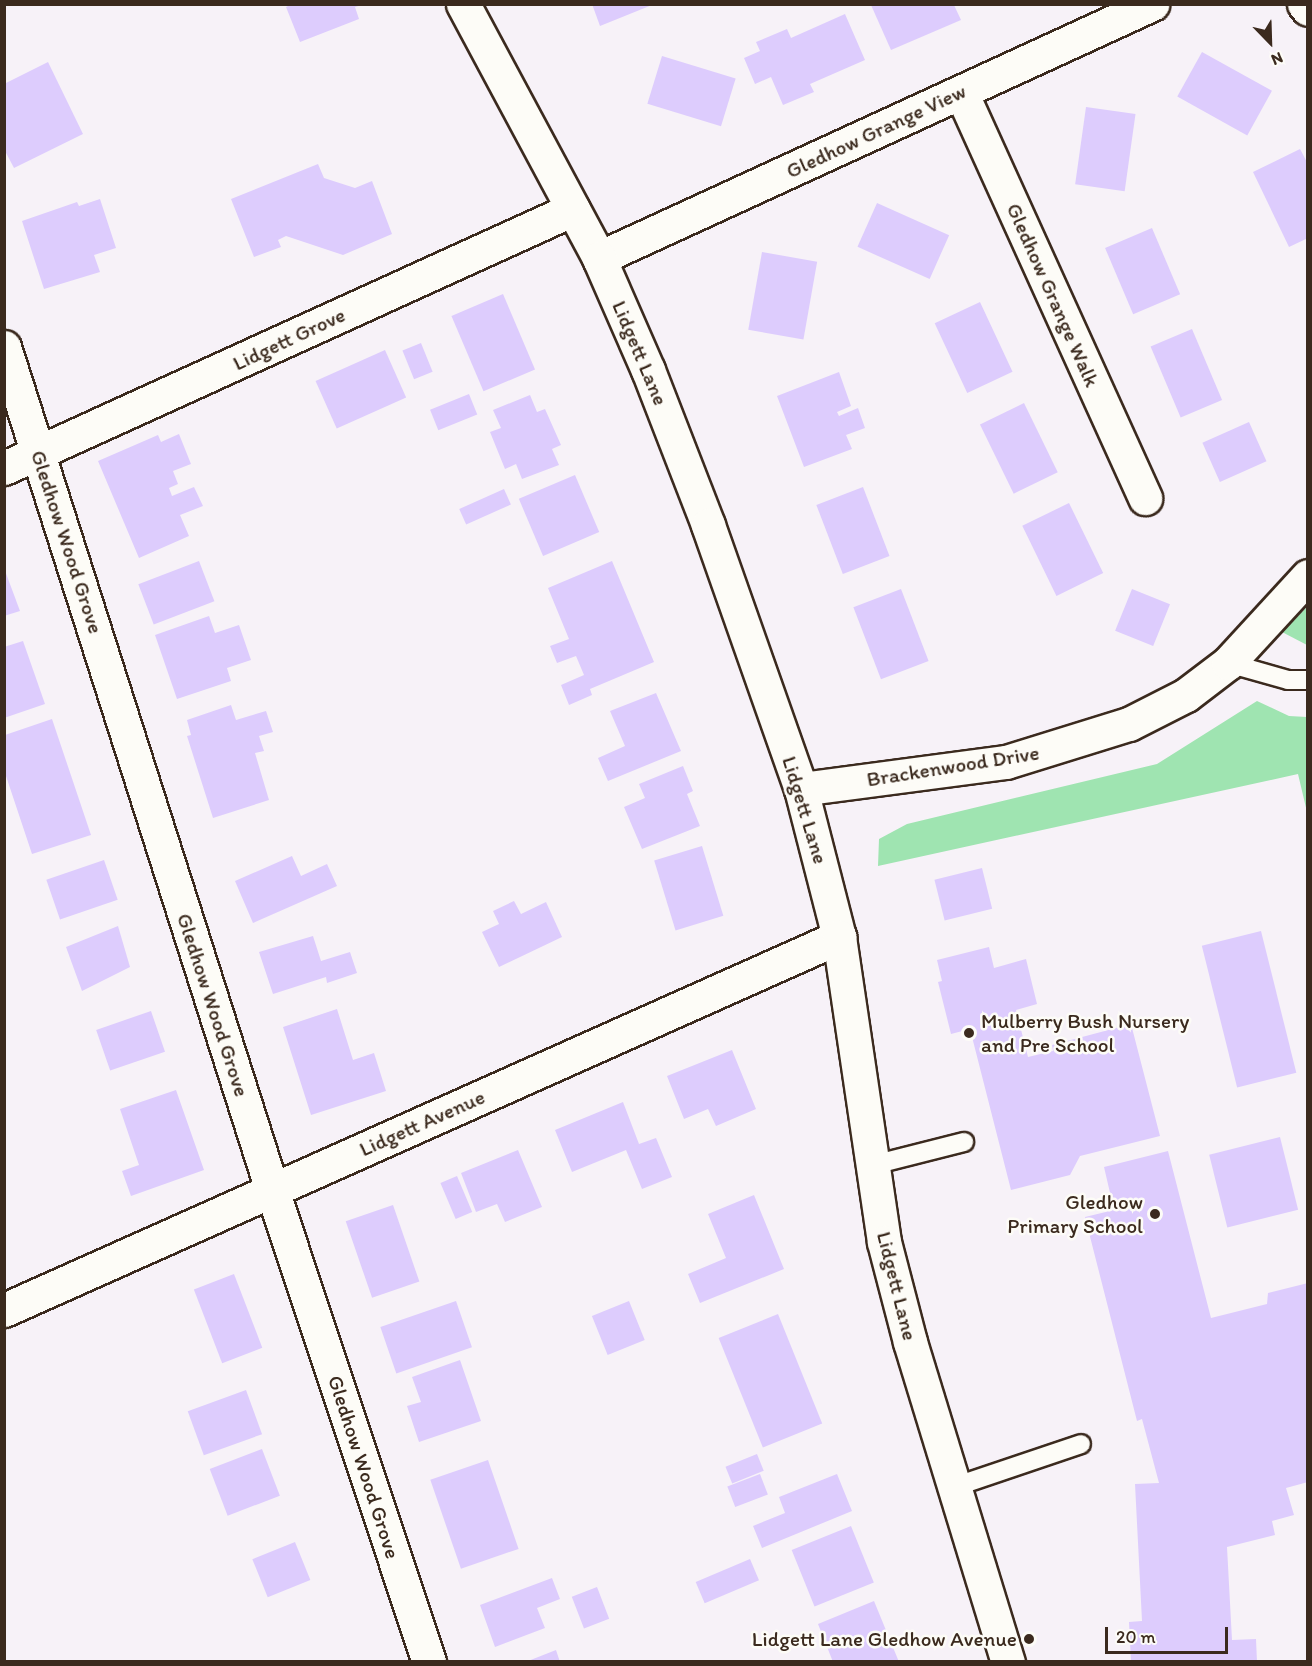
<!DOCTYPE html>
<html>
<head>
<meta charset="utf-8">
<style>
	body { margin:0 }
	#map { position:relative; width:1312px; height:1666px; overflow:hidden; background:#f7f2f8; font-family:Itim,sans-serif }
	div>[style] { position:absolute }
	.green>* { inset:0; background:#9fe4b1 }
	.building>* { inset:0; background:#ddccfd; transform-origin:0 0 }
	.roads { filter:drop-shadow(2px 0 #3b2a1e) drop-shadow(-2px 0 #3b2a1e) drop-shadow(0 2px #3b2a1e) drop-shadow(0 -2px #3b2a1e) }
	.service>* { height:18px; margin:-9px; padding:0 9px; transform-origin:9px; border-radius:9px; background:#fdfcf7 }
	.minor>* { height:33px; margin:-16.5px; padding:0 16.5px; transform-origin:16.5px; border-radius:16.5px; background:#fdfcf7 }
	.tertiary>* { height:33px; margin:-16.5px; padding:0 16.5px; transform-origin:16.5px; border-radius:16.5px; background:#fdfcf7 }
	.dots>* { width:16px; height:16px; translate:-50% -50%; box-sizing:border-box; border:3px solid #fdfcf7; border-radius:50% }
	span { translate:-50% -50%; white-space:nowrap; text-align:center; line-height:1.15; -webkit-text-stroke:5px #fdfcf7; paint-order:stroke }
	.street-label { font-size:21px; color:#3b2a1e }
	.poi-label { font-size:21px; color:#3b2a1e }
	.left { translate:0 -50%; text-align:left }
	.right { translate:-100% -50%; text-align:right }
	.frame { position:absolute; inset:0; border:6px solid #3b2a1e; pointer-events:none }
	.north { position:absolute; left:1240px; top:12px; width:60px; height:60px; -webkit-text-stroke:4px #fdfcf7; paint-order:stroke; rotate:157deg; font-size:16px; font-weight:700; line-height:24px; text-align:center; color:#3b2a1e }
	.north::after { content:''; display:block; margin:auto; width:21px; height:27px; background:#3b2a1e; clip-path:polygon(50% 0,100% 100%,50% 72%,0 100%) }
	.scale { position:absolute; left:1105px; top:1627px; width:123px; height:27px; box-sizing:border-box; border:3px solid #3b2a1e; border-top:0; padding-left:8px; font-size:18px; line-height:21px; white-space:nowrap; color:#3b2a1e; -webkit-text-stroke:4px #fdfcf7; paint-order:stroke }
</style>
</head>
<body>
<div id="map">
	<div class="green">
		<i style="clip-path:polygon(1307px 607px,1307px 645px,1282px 632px)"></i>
		<i style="clip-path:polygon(1257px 701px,1289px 716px,1307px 717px,1307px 812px,1298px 774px,878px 866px,879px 839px,907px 824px,1157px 764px)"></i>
	</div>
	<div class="building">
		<i style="clip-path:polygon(292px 4px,362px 4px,362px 5px,355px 7px,359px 19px,300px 42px,286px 7px)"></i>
		<i style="clip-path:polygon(592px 4px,652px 4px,652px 5px,600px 26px)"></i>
		<i style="clip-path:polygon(871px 5px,954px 5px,961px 20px,891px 50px)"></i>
		<i style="clip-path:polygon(845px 14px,865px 60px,810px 84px,814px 92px,783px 105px,771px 77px,755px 84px,744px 58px,760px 51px,756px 42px,787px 29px,791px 38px)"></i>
		<i style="left:1202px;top:52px;width:80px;height:51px;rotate:29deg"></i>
		<i style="left:662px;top:56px;width:77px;height:50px;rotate:17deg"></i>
		<i style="clip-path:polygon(48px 62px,83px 134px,14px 168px,4px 149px,4px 84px)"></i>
		<i style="left:1086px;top:107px;width:50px;height:78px;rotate:8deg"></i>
		<i style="clip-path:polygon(1300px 149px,1308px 164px,1308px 238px,1289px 247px,1253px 172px)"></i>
		<i style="clip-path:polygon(318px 164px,324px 178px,355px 188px,372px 181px,392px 234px,343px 255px,286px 236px,278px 240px,281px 247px,254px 257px,231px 199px)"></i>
		<i style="clip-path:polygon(100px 199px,116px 248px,94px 255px,100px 272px,44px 289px,22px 221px,77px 202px,79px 206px)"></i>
		<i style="left:877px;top:203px;width:79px;height:48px;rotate:24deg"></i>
		<i style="left:1152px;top:228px;width:72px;height:51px;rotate:67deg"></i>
		<i style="left:762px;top:252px;width:56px;height:79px;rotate:10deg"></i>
		<i style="left:503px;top:294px;width:82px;height:56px;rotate:67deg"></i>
		<i style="left:980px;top:302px;width:77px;height:50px;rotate:65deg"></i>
		<i style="left:1192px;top:329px;width:77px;height:45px;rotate:67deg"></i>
		<i style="left:421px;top:343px;width:31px;height:20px;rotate:68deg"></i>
		<i style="left:385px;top:350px;width:52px;height:76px;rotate:66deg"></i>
		<i style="clip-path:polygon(839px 372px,851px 406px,837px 412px,839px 416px,858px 408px,865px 428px,846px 435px,852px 449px,804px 467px,777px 396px)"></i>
		<i style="left:469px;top:394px;width:22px;height:42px;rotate:68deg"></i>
		<i style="clip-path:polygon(530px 395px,537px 412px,545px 409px,561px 445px,552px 449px,559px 465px,522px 479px,516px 464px,505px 469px,490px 432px,501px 428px,493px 410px)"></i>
		<i style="left:1024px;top:403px;width:77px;height:49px;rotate:64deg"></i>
		<i style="left:1249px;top:422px;width:43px;height:51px;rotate:66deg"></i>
		<i style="clip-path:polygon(179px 434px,191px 464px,173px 471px,178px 484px,169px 488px,172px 496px,194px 487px,203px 506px,180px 515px,189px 536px,139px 558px,98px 461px,158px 435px,161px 442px)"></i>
		<i style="left:575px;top:475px;width:62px;height:61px;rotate:67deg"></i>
		<i style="left:863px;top:487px;width:74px;height:50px;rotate:69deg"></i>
		<i style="left:504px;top:489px;width:17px;height:49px;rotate:66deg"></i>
		<i style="left:1069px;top:503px;width:78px;height:52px;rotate:64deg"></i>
		<i style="left:199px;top:561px;width:43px;height:65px;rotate:69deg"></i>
		<i style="clip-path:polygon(612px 561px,654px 662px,590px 689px,592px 695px,569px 705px,561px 685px,584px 675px,576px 656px,557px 663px,550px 646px,569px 639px,548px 588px)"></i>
		<i style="clip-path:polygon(4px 568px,20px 611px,4px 616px)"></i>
		<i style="left:901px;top:589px;width:77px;height:51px;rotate:69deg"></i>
		<i style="left:1132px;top:589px;width:41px;height:45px;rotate:22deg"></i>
		<i style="clip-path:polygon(209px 616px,215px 633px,239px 625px,251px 660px,227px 668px,231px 681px,177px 699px,155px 635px)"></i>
		<i style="clip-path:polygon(23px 641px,45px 704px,4px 718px,4px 647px)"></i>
		<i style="clip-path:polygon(656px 693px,681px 751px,608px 781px,598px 758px,625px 746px,610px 711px)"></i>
		<i style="clip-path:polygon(231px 705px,236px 720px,266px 711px,273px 732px,259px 736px,264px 751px,255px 753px,269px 800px,213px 818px,187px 736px,191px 735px,187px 720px)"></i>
		<i style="clip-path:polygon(52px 719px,91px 835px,32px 854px,5px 773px,5px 735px)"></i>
		<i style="clip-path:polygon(683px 766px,693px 791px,687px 794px,700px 826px,642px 849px,624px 807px,645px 798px,639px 784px)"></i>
		<i style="left:702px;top:846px;width:73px;height:50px;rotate:73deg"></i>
		<i style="clip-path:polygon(292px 856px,301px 876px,327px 864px,337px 886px,253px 923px,235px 881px)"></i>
		<i style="left:104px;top:860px;width:42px;height:61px;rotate:71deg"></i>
		<i style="left:982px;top:868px;width:42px;height:49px;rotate:76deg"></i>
		<i style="clip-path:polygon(514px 901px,521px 914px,546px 902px,562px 937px,499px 967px,482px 932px,499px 924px,493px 911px)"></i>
		<i style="clip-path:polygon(118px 926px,130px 967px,82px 991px,66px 947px)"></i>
		<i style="left:1261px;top:931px;width:146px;height:61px;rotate:76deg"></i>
		<i style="clip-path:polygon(313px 936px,321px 961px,350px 952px,357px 973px,327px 983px,326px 977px,273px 994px,259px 952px)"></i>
		<i style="clip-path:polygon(989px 947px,994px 968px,1026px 959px,1037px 1004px,1016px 1010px,1028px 1057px,1053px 1051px,1052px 1045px,1131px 1024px,1160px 1136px,1080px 1156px,1070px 1175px,1011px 1190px,970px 1029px,951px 1034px,938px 982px,942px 981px,937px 960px)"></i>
		<i style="clip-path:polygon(337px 1009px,353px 1060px,374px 1053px,386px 1091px,311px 1115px,283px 1027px)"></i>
		<i style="left:151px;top:1011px;width:43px;height:58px;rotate:71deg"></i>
		<i style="clip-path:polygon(732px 1050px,756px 1109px,716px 1126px,708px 1109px,684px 1119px,667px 1076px)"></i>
		<i style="clip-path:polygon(176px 1090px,204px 1170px,131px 1196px,122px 1171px,139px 1165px,120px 1109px)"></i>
		<i style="clip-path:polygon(623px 1102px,639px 1144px,656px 1138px,672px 1177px,642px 1189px,626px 1150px,572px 1172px,555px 1130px)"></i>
		<i style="left:1280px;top:1137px;width:75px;height:73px;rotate:76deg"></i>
		<i style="clip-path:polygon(518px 1150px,542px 1207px,505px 1222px,497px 1204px,476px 1212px,461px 1173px)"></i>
		<i style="clip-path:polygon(1168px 1151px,1211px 1318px,1267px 1304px,1268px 1293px,1308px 1283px,1308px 1482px,1286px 1488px,1294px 1515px,1272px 1521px,1275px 1535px,1227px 1547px,1232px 1640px,1256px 1639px,1257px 1662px,1131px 1662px,1129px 1622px,1142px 1621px,1135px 1484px,1159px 1483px,1142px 1419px,1137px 1421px,1085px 1217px,1114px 1210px,1104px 1167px)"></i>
		<i style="left:457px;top:1176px;width:39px;height:18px;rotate:67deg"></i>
		<i style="clip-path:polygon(754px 1195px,784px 1269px,700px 1303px,688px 1274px,726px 1258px,708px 1214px)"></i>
		<i style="left:393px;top:1205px;width:81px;height:50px;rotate:71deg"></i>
		<i style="left:234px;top:1274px;width:79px;height:43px;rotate:69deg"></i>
		<i style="left:456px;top:1301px;width:49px;height:80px;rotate:71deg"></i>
		<i style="left:629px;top:1301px;width:42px;height:40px;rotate:68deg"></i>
		<i style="left:778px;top:1314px;width:118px;height:64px;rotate:68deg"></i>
		<i style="clip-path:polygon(460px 1360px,481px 1421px,419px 1442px,407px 1406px,421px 1402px,412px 1377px)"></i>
		<i style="left:246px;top:1390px;width:47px;height:62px;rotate:70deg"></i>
		<i style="left:262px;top:1449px;width:50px;height:56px;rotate:69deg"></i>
		<i style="left:757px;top:1454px;width:18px;height:34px;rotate:68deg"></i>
		<i style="left:488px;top:1460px;width:94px;height:61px;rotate:71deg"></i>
		<i style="left:760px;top:1474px;width:22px;height:35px;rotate:69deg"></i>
		<i style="clip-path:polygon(837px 1474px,852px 1511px,762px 1548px,753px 1526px,785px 1513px,779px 1497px)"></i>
		<i style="left:851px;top:1526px;width:61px;height:64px;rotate:68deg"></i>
		<i style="left:295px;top:1542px;width:41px;height:46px;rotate:68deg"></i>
		<i style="left:750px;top:1559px;width:23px;height:59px;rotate:67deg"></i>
		<i style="clip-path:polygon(552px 1578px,560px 1599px,537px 1608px,545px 1628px,495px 1647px,480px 1605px)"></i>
		<i style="left:597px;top:1587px;width:34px;height:27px;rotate:69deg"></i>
		<i style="clip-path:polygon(874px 1601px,899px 1662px,833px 1662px,818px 1624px)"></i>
		<i style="clip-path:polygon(556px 1650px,560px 1662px,528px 1662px,528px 1661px)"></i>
	</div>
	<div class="roads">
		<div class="service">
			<i style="left:1228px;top:663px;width:62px;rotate:15.8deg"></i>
			<i style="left:1288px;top:680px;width:20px"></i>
			<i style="left:873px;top:1165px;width:94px;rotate:-14.2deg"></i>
			<i style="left:954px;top:1487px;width:134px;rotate:-18.7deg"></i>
		</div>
		<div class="minor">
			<i style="left:1304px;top:4px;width:6px;rotate:51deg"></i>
			<i style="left:961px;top:92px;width:446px;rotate:65.6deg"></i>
			<i style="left:599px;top:258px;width:609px;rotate:-24.67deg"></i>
			<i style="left:4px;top:347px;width:885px;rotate:72.36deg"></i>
			<i style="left:272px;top:1190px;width:497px;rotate:71.6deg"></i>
			<i style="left:4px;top:468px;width:625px;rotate:-24.47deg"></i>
			<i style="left:4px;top:1310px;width:915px;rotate:-24.07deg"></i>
		</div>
		<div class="tertiary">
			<i style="left:463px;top:4px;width:288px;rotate:61.8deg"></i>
			<i style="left:599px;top:258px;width:122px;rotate:66.4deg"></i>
			<i style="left:648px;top:370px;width:166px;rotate:68.8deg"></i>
			<i style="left:708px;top:525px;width:280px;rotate:70.6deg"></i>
			<i style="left:801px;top:789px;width:153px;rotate:75.6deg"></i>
			<i style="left:839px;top:937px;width:308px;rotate:81.6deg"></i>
			<i style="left:884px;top:1242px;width:103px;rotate:75.4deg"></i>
			<i style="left:910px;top:1342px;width:335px;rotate:73deg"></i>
			<i style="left:801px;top:789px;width:207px;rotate:-7.5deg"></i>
			<i style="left:1006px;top:762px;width:129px;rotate:-17.2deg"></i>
			<i style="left:1129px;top:724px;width:64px;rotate:-27deg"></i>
			<i style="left:1186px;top:695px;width:53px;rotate:-37.3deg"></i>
			<i style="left:1228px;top:663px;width:118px;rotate:-47.4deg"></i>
		</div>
	</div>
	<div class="dots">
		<i style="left:969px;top:1033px;background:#3b2a1e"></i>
		<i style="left:1155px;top:1214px;background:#3b2a1e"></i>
		<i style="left:1029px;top:1639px;background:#3b2a1e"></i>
	</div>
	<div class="street-label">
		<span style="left:876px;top:131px;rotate:-25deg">Gledhow Grange View</span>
		<span style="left:1053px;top:295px;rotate:66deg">Gledhow Grange Walk</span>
		<span style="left:289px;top:339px;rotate:-25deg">Lidgett Grove</span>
		<span style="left:640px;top:353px;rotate:67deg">Lidgett Lane</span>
		<span style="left:67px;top:542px;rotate:72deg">Gledhow Wood Grove</span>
		<span style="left:953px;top:766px;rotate:-9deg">Brackenwood Drive</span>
		<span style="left:805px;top:810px;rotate:73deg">Lidgett Lane</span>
		<span style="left:213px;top:1005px;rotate:72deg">Gledhow Wood Grove</span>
		<span style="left:422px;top:1123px;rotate:-24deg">Lidgett Avenue</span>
		<span style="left:897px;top:1286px;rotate:76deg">Lidgett Lane</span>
		<span style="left:364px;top:1467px;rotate:72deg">Gledhow Wood Grove</span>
	</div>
	<div class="poi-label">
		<span class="left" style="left:981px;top:1033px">Mulberry Bush Nursery<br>and Pre School</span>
		<span class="right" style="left:1143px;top:1214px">Gledhow<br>Primary School</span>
		<span class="right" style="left:1017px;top:1639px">Lidgett Lane Gledhow Avenue</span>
	</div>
	<div class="frame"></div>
	<div class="north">N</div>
	<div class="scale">20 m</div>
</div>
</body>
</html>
